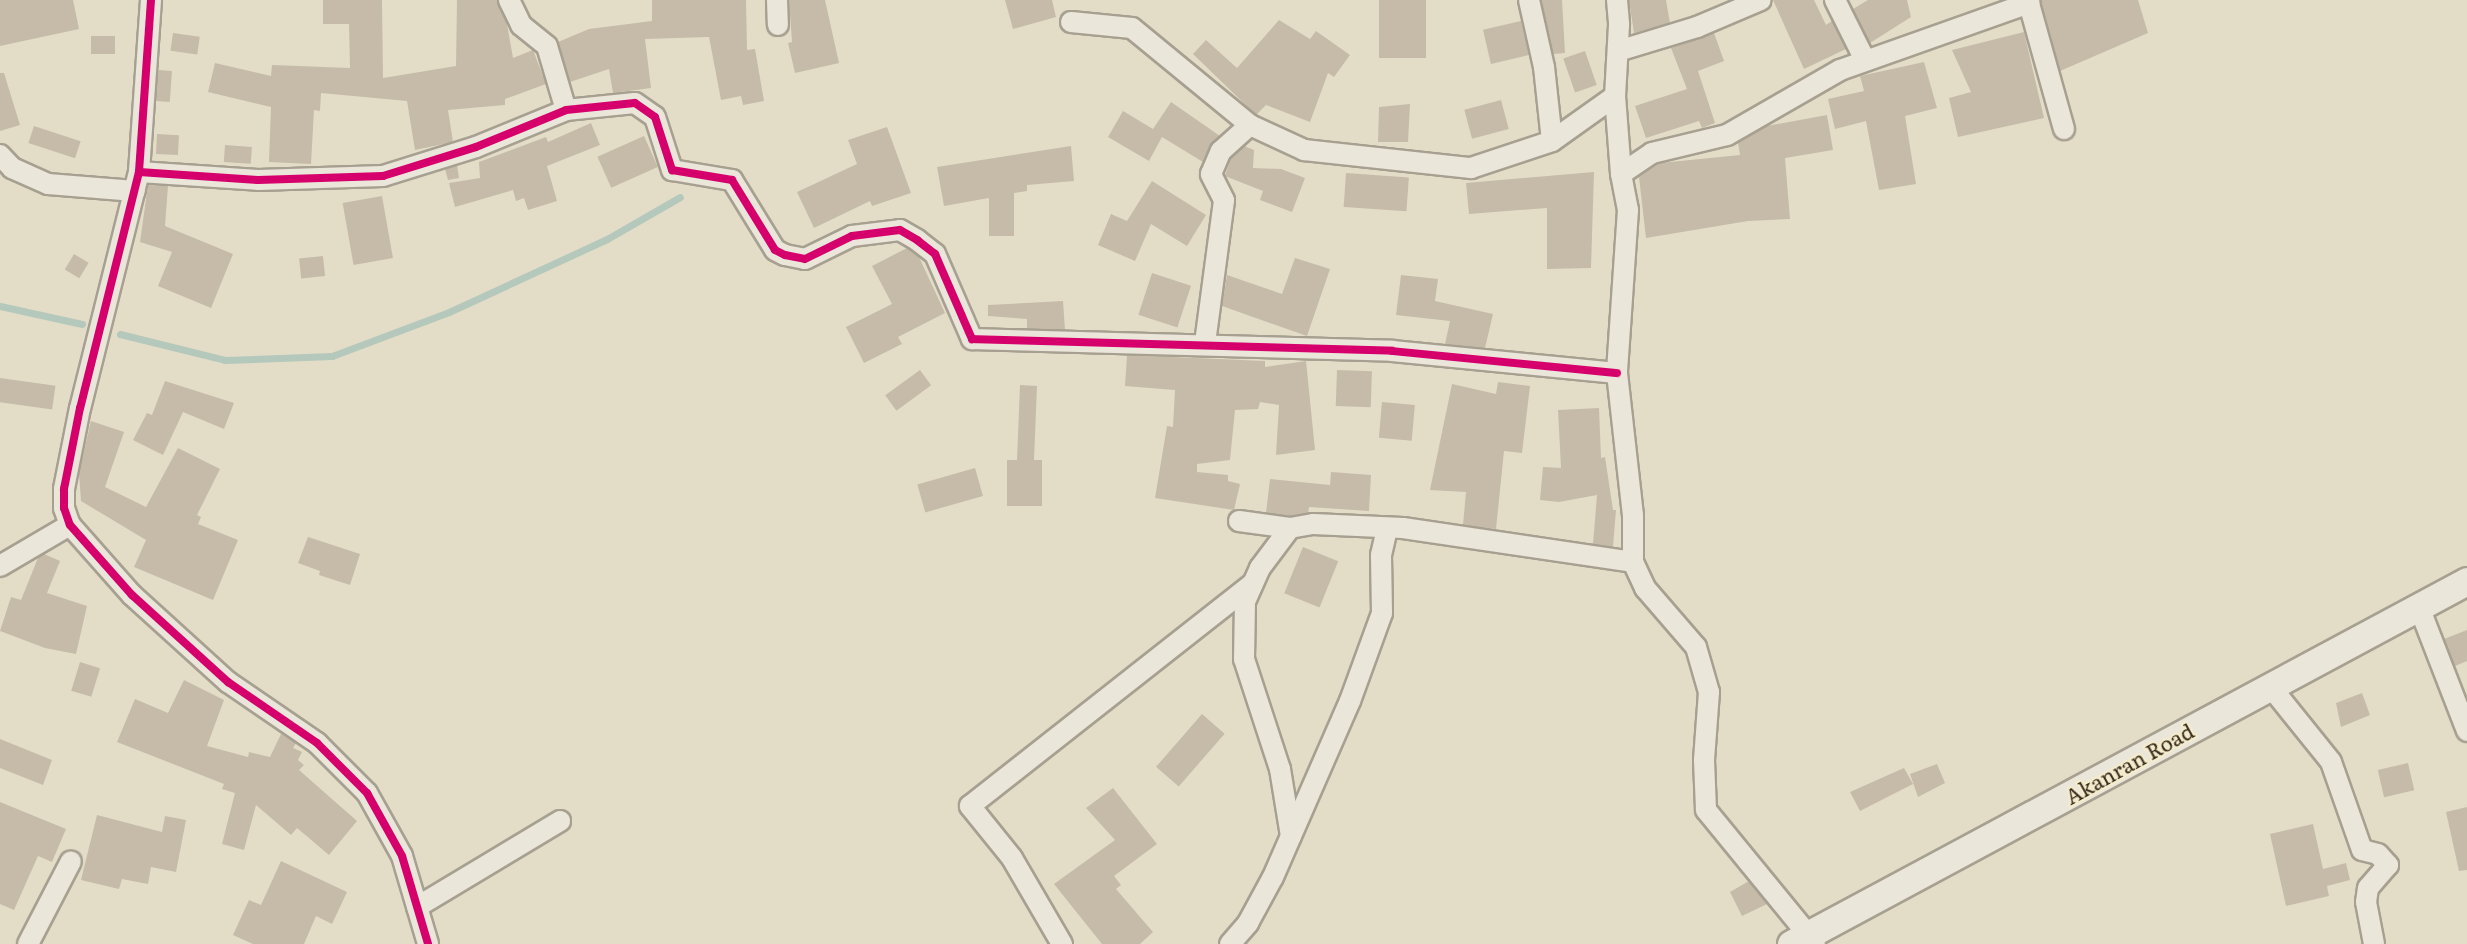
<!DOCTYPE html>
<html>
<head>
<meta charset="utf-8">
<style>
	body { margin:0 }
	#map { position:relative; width:2467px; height:944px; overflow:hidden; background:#e3ddc7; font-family:Literata,serif }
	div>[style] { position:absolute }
	.stream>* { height:7px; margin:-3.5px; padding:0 3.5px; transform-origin:3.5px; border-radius:3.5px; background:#b4c8bc }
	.building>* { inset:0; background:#c6bba8; transform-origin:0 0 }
	.roads { filter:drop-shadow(2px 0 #a7a091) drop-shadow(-2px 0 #a7a091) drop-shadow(0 2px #a7a091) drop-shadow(0 -2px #a7a091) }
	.minor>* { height:20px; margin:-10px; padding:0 10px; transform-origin:10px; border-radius:10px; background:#eae6da }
	.secondary>* { height:27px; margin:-13.5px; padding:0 13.5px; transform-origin:13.5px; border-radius:13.5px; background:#eae6da }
	.cycleway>* { height:8px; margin:-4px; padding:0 4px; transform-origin:4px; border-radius:4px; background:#d6006c }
	span { translate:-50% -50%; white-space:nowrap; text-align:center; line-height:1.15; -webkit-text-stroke:4.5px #f5eccc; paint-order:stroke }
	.street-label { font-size:21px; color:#34291b }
</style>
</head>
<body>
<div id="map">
	<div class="stream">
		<i style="left:0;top:306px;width:84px;rotate:12.4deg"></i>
		<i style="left:120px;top:334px;width:108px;rotate:13.9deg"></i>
		<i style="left:225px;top:360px;width:107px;rotate:-2.1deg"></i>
		<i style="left:332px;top:356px;width:125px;rotate:-20.6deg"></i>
		<i style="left:449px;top:312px;width:174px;rotate:-24.8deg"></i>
		<i style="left:607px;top:239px;width:84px;rotate:-29.9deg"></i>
	</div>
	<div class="building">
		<i style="clip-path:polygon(0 0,73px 0,79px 29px,0 46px)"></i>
		<i style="clip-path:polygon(323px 0,382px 0,383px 78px,456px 66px,457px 0,497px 0,507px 24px,513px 58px,533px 50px,546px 84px,505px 99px,505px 105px,448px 110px,453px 142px,415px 150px,407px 101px,321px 93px,320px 111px,314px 110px,311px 164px,269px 162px,271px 107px,208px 92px,215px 63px,271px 76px,272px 65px,350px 68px,349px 24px,323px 24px)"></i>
		<i style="clip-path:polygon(652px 0,746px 0,747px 50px,755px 49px,764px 101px,743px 105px,741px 96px,721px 100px,709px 37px,645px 39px,651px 88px,613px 93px,609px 69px,570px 82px,558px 42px,589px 29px,652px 21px)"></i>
		<i style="clip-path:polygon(789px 0,825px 0,839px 63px,795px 73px,788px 43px,792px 42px)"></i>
		<i style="clip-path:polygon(1005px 0,1052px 0,1056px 17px,1013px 29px)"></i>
		<i style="left:1379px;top:0;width:47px;height:58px"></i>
		<i style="clip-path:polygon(1541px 0,1562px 0,1565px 53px,1553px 54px)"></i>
		<i style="clip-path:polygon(1629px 0,1666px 0,1670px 23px,1634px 33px)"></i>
		<i style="clip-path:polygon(1773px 0,1814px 0,1826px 25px,1832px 21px,1846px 49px,1804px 69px)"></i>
		<i style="clip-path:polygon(1868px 0,1907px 0,1911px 17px,1870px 43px,1853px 9px)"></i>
		<i style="clip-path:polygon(2040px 0,2138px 0,2148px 33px,2060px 71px)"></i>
		<i style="clip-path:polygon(1279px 20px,1310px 39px,1316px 31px,1350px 55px,1334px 77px,1328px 73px,1310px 122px,1266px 105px,1256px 115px,1193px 54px,1206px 40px,1237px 68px)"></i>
		<i style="left:1521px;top:21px;width:35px;height:39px;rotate:77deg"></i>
		<i style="clip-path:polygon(2024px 32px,2044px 118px,1958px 137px,1949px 98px,1971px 92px,1952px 50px)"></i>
		<i style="left:173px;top:33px;width:27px;height:18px;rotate:8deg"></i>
		<i style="clip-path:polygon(1714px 33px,1724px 61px,1698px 71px,1715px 123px,1702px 128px,1699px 121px,1646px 138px,1635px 106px,1687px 89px,1671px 48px)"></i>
		<i style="left:115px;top:36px;width:18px;height:24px;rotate:90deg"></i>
		<i style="left:1585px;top:51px;width:36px;height:23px;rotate:71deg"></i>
		<i style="clip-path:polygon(1924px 62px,1937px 108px,1905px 116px,1916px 184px,1879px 190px,1866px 121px,1835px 129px,1828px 99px,1864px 91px,1860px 76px)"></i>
		<i style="left:158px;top:70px;width:14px;height:31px;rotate:4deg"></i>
		<i style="clip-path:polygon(0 73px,4px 73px,20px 125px,0 131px)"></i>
		<i style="left:1501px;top:100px;width:30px;height:38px;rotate:75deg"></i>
		<i style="clip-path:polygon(1171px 102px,1220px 136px,1203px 162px,1162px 137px,1149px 161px,1108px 137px,1123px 111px,1153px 129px)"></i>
		<i style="clip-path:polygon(1410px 104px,1408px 142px,1378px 142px,1379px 107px)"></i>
		<i style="clip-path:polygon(1827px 115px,1833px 150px,1785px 158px,1790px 219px,1748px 221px,1646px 238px,1639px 177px,1660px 163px,1740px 155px,1738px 143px,1767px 126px)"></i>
		<i style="clip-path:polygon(591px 123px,600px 145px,547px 166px,557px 201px,528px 210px,524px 198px,516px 201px,513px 190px,455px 207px,449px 183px,480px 178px,479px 162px,546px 137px,548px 142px)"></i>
		<i style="left:34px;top:126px;width:49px;height:18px;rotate:18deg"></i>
		<i style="clip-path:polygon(887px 127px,911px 193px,872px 206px,870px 201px,814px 228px,797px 192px,857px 164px,848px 140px)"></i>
		<i style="left:157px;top:134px;width:22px;height:20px;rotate:3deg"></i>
		<i style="left:644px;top:136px;width:34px;height:51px;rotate:66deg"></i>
		<i style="left:225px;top:145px;width:27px;height:17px;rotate:4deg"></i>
		<i style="clip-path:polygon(1071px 146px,1074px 181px,1027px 185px,1027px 191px,1014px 193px,1014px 236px,989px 236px,989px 198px,944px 206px,937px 167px)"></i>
		<i style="clip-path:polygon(1244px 146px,1254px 150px,1253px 168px,1281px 169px,1305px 178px,1292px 212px,1260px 200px,1263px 191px,1225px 176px,1231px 158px)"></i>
		<i style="clip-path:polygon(457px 165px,459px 178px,448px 180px,445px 169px)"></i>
		<i style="clip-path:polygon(1594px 172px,1591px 268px,1547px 269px,1547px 208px,1469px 214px,1466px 183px)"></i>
		<i style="left:1346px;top:173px;width:63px;height:34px;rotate:4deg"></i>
		<i style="clip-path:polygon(1152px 181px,1206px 215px,1187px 246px,1151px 224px,1135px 261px,1098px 245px,1111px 214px,1127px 221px)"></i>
		<i style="clip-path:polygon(148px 185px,168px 186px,165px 226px,233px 254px,211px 308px,158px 286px,172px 252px,140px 242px)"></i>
		<i style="left:382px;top:196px;width:63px;height:40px;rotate:80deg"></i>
		<i style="clip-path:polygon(907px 248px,919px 257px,945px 313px,898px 337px,902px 344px,864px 363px,846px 327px,892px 304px,872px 266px)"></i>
		<i style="left:74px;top:254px;width:17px;height:18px;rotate:31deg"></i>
		<i style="left:323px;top:256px;width:20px;height:24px;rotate:84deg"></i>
		<i style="clip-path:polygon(1295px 258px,1330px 269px,1307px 336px,1222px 306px,1227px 275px,1282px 294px)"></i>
		<i style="left:1152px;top:273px;width:41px;height:44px;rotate:18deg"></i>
		<i style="clip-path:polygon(1401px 275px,1438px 279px,1435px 301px,1493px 314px,1485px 348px,1445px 344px,1450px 321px,1396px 315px)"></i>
		<i style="clip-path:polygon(1063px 301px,1065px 330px,1027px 329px,1027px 319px,988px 316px,988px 305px)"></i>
		<i style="clip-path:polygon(1127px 355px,1265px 361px,1265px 367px,1306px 361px,1315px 450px,1276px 455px,1279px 405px,1260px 402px,1258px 409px,1235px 410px,1230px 460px,1197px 464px,1197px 472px,1228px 475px,1228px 481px,1240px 484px,1234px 510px,1155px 498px,1167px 426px,1173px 427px,1175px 390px,1125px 386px)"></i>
		<i style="left:920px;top:370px;width:19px;height:43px;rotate:54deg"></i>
		<i style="left:1337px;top:370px;width:35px;height:36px;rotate:2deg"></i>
		<i style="left:0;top:378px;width:56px;height:24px;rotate:8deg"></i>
		<i style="clip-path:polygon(165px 381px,234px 403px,224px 429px,183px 412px,163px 455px,133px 440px,147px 413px,152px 415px)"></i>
		<i style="clip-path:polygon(1498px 382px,1530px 386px,1522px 453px,1504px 451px,1496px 529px,1463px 525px,1466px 492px,1430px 490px,1452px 384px,1496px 394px)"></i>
		<i style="clip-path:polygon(1020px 385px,1037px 386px,1034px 460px,1042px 460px,1042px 506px,1007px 506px,1007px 460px,1017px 460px)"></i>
		<i style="left:1382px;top:402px;width:33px;height:36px;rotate:5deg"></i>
		<i style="clip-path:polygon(1599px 408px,1601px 458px,1605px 457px,1613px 510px,1616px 510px,1613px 547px,1593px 544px,1597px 495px,1559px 502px,1540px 500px,1543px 467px,1561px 468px,1558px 410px)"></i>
		<i style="clip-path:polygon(91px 421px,124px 432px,105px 487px,146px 507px,178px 448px,220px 469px,197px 515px,201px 517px,198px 524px,238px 540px,213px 600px,134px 567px,146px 540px,81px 501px,79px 473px)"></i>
		<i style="left:975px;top:468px;width:29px;height:60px;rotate:74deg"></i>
		<i style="clip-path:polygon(1331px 472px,1371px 475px,1369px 511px,1309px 507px,1308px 513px,1290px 516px,1266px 513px,1270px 479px,1330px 485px)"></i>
		<i style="clip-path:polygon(308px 537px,360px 554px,350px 585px,319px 575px,320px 571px,298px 563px)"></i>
		<i style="left:1303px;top:547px;width:38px;height:50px;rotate:22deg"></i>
		<i style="clip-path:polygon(44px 554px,60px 561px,47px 593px,87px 606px,76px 654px,45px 648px,0 631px,11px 597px,21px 600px,38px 558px)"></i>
		<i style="clip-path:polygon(2467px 630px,2467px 661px,2455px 666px,2444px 639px)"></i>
		<i style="left:80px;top:662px;width:21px;height:30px;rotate:17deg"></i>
		<i style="clip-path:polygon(184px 680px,224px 700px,207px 746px,248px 757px,249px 752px,270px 757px,281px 734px,296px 743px,293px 748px,302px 752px,298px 760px,304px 765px,299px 770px,357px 821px,329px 855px,297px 828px,291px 835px,256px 805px,244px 850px,222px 844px,235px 793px,222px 789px,224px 784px,117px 742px,135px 699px,168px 713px)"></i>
		<i style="clip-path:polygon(2362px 693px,2370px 715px,2341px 727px,2336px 703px)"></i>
		<i style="left:1202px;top:714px;width:30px;height:70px;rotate:41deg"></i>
		<i style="clip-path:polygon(0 739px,52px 760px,43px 785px,0 768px)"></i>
		<i style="left:2408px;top:763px;width:28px;height:31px;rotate:77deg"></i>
		<i style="clip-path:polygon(1937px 764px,1945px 783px,1918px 797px,1910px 774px)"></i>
		<i style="clip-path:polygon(1904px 768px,1913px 784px,1860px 811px,1850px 792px)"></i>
		<i style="clip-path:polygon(1113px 788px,1157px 844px,1114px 876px,1121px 885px,1116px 889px,1153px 932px,1140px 944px,1102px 944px,1054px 884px,1115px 840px,1086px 808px)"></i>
		<i style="clip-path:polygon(0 802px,66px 829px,52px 862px,38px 856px,14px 910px,0 904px)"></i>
		<i style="clip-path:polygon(2467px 807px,2467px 870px,2459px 871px,2446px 812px)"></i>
		<i style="clip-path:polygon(97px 815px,162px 832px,165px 816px,186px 820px,176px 872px,151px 867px,148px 884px,122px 879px,119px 889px,81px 880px)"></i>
		<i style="clip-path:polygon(2313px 824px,2323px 869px,2346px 863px,2350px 880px,2327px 886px,2329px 896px,2286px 906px,2270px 834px)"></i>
		<i style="clip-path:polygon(281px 861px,347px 892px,332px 924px,316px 916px,304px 944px,253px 944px,233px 935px,249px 900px,261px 905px)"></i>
		<i style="clip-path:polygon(1749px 881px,1767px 904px,1742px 916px,1730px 892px)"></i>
	</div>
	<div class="roads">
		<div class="minor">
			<i style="left:151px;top:0;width:172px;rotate:94deg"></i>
			<i style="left:139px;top:172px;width:243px;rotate:104deg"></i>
			<i style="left:80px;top:408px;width:83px;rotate:101.2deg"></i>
			<i style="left:64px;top:489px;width:19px;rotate:90deg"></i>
			<i style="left:64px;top:508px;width:18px;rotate:71deg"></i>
			<i style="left:70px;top:525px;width:94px;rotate:48.5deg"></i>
			<i style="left:132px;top:595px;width:130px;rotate:42.2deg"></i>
			<i style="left:228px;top:682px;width:108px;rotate:34.4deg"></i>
			<i style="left:317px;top:743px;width:71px;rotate:45deg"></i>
			<i style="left:367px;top:793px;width:72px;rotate:60.9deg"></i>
			<i style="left:402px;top:856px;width:92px;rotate:73.5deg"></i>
			<i style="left:509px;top:0;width:28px;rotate:64deg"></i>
			<i style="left:521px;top:25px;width:33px;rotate:39deg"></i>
			<i style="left:547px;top:46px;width:67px;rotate:73.5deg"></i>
			<i style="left:777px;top:0;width:25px;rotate:88deg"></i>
			<i style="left:1529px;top:0;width:69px;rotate:77.4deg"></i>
			<i style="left:1544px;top:67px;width:74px;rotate:83.8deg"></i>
			<i style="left:1617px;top:0;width:25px;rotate:85deg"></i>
			<i style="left:1619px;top:25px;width:71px;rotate:93.2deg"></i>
			<i style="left:1615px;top:96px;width:78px;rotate:85.6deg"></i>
			<i style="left:1621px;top:174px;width:37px;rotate:79deg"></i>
			<i style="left:1628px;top:210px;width:163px;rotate:93.9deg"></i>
			<i style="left:1617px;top:373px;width:143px;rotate:83.6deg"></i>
			<i style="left:1633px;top:515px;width:47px;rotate:90deg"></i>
			<i style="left:1633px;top:562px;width:29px;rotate:65deg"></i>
			<i style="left:1645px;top:588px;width:78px;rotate:49.2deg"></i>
			<i style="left:1696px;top:647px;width:47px;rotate:73.9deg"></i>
			<i style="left:1709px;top:692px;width:68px;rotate:94.2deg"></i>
			<i style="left:1704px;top:760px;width:50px;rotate:87.7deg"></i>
			<i style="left:1706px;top:810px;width:172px;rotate:50.7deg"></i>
			<i style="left:1835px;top:0;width:60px;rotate:63.4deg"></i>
			<i style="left:1862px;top:54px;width:8px;rotate:90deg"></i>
			<i style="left:2028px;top:0;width:134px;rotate:74.4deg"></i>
			<i style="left:1071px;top:22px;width:61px;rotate:5.6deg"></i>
			<i style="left:1132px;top:28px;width:153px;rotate:39.4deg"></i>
			<i style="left:1250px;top:125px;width:60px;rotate:24.8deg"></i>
			<i style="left:1304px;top:150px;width:168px;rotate:6.2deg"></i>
			<i style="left:1471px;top:168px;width:85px;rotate:-18.4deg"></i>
			<i style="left:1552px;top:141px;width:77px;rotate:-35.5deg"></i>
			<i style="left:1618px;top:51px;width:83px;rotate:-16.9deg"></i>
			<i style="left:1697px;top:27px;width:69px;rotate:-22.9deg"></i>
			<i style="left:0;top:155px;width:18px;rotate:47deg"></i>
			<i style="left:12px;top:168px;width:39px;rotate:24deg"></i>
			<i style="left:48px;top:184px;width:87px;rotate:4.6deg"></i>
			<i style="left:139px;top:172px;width:119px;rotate:3.8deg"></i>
			<i style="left:258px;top:180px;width:125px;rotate:-1.8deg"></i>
			<i style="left:383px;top:176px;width:97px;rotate:-17.3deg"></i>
			<i style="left:476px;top:147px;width:97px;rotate:-22.3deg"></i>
			<i style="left:566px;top:110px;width:69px;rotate:-5.8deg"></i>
			<i style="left:635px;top:103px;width:24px;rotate:35deg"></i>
			<i style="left:655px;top:117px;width:56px;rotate:72.2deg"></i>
			<i style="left:672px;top:170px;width:61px;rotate:9.5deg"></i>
			<i style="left:732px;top:180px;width:82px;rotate:58.4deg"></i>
			<i style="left:775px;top:250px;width:11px;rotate:27deg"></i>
			<i style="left:785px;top:255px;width:20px;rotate:11deg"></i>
			<i style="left:805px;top:259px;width:52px;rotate:-26.1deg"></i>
			<i style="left:852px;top:236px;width:48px;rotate:-7.1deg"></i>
			<i style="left:900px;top:230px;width:20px;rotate:30deg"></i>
			<i style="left:917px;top:240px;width:23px;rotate:38deg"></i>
			<i style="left:935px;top:254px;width:93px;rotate:66.5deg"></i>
			<i style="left:972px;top:339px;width:420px;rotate:1.6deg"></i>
			<i style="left:1392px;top:351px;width:226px;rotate:5.6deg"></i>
			<i style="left:1621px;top:174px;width:37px;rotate:-34deg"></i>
			<i style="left:1652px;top:153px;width:77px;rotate:-13.5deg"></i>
			<i style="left:1727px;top:135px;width:130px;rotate:-29.9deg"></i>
			<i style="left:1840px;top:70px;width:201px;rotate:-19.5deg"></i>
			<i style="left:1205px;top:343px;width:144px;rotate:-82.4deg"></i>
			<i style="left:1224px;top:200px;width:29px;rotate:-117deg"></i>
			<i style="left:1211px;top:174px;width:25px;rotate:-67deg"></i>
			<i style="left:1221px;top:151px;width:39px;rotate:-42deg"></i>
			<i style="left:1239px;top:521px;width:51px;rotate:7.8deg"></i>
			<i style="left:1290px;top:528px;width:23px;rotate:-10deg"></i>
			<i style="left:1313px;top:524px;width:90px;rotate:2.5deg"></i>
			<i style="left:1403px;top:528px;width:232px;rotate:8.4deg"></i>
			<i style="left:1290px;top:528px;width:50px;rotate:126.9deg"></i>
			<i style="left:1260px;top:568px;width:37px;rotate:114deg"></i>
			<i style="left:1245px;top:602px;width:57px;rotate:91deg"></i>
			<i style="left:1244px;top:659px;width:116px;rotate:71.9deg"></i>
			<i style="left:1280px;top:769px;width:68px;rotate:80.7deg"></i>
			<i style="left:0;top:566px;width:81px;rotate:-30.4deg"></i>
			<i style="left:2419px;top:607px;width:133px;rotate:68.8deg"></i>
			<i style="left:2270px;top:686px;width:97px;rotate:51.2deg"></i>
			<i style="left:2331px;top:762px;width:93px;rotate:70.6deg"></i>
			<i style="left:2362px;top:850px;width:16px;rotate:14deg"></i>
			<i style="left:2378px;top:854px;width:15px;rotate:48deg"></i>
			<i style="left:2388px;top:865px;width:30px;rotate:131deg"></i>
			<i style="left:2368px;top:888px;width:14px;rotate:98deg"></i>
			<i style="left:2366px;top:902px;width:43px;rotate:79.2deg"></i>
			<i style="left:417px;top:907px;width:167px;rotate:-31deg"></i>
			<i style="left:28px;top:944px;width:93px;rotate:-62.6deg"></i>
			<i style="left:1062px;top:944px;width:99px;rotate:-120.2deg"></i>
			<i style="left:1012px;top:858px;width:67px;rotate:-128.9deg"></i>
			<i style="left:970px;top:806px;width:359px;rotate:-38.2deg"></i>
			<i style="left:1230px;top:944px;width:28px;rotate:-49deg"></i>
			<i style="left:1248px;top:923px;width:52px;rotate:-61.5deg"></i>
			<i style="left:1273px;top:877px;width:192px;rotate:-66.4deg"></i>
			<i style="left:1350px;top:701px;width:94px;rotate:-70deg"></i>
			<i style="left:1382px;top:613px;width:58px;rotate:-91deg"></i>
			<i style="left:1381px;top:555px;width:28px;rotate:-77deg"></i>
		</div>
		<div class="secondary">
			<i style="left:1791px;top:944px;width:767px;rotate:-28.24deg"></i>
		</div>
	</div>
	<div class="cycleway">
		<i style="left:151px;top:0;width:172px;rotate:94deg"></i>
		<i style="left:139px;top:172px;width:243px;rotate:104deg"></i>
		<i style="left:80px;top:408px;width:83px;rotate:101.2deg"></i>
		<i style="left:64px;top:489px;width:19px;rotate:90deg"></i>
		<i style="left:64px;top:508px;width:18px;rotate:71deg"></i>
		<i style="left:70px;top:525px;width:94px;rotate:48.5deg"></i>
		<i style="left:132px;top:595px;width:130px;rotate:42.2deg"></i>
		<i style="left:228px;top:682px;width:108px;rotate:34.4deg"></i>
		<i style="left:317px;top:743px;width:71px;rotate:45deg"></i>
		<i style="left:367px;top:793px;width:72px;rotate:60.9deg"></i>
		<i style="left:402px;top:856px;width:92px;rotate:73.5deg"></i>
		<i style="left:139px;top:172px;width:119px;rotate:3.8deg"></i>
		<i style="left:258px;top:180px;width:125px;rotate:-1.8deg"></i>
		<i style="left:383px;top:176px;width:97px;rotate:-17.3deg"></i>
		<i style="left:476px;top:147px;width:97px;rotate:-22.3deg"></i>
		<i style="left:566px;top:110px;width:69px;rotate:-5.8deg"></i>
		<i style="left:635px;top:103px;width:24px;rotate:35deg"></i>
		<i style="left:655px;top:117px;width:56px;rotate:72.2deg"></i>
		<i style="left:672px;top:170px;width:61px;rotate:9.5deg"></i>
		<i style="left:732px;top:180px;width:82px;rotate:58.4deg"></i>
		<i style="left:775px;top:250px;width:11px;rotate:27deg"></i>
		<i style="left:785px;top:255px;width:20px;rotate:11deg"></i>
		<i style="left:805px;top:259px;width:52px;rotate:-26.1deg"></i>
		<i style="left:852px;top:236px;width:48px;rotate:-7.1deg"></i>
		<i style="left:900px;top:230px;width:20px;rotate:30deg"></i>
		<i style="left:917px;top:240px;width:23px;rotate:38deg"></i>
		<i style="left:935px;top:254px;width:93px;rotate:66.5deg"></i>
		<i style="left:972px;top:339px;width:420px;rotate:1.6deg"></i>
		<i style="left:1392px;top:351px;width:226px;rotate:5.6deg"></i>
	</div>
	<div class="street-label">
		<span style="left:2129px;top:763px;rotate:-29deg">Akanran Road</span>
	</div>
</div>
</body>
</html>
